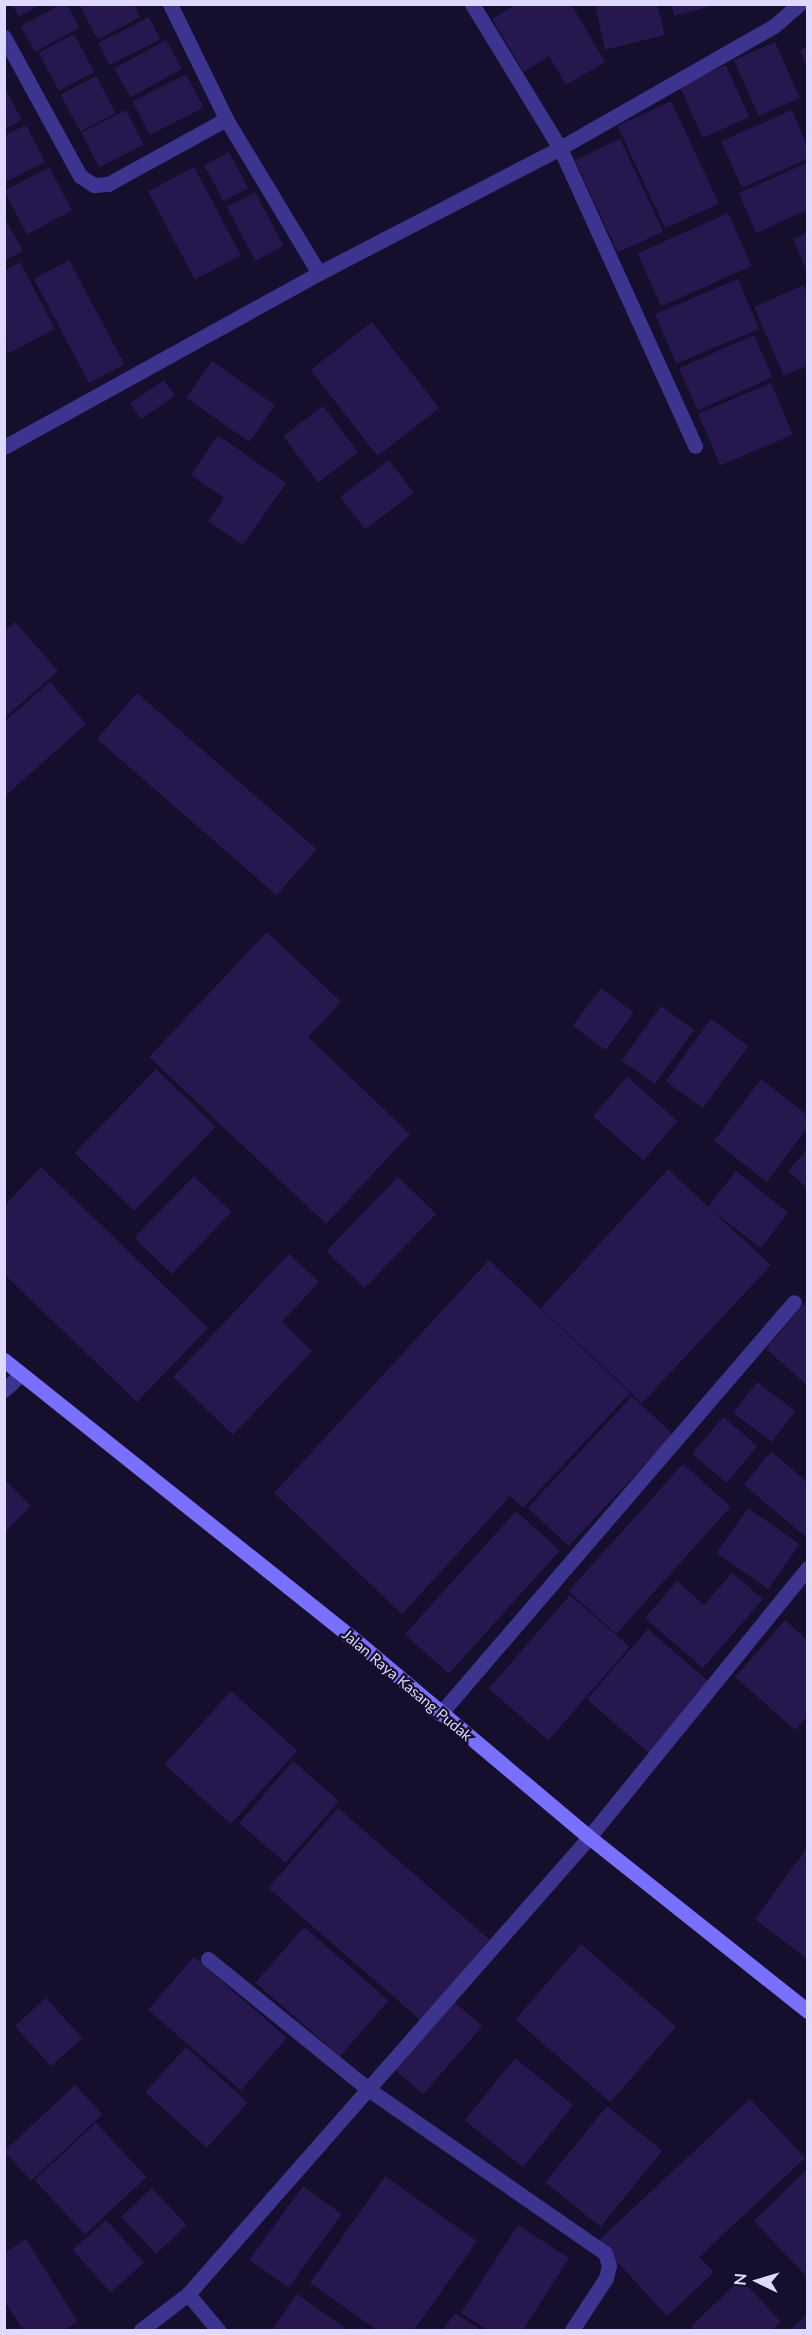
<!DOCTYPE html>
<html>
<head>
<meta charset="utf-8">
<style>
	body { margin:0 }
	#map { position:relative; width:812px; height:2335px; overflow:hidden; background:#150e2c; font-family:Lato,sans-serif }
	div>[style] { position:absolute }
	.building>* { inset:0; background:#26184f; transform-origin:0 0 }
	.street>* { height:15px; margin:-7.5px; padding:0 7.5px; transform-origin:7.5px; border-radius:7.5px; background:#3c348f }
	.secondary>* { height:15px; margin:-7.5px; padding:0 7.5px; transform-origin:7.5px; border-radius:7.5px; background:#7a70ff }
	span { translate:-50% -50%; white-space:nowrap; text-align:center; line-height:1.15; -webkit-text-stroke:4.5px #150e2c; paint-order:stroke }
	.street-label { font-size:15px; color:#dfd9ff }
	.frame { position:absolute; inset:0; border:6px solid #dfd9ff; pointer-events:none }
	.north { position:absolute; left:728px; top:2251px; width:60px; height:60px; -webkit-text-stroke:4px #150e2c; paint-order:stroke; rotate:275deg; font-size:16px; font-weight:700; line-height:24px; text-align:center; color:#dfd9ff }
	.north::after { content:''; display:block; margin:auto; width:21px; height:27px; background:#dfd9ff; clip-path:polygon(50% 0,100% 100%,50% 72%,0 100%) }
</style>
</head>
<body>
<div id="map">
	<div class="building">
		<i style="clip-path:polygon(12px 4px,42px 4px,19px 17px)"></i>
		<i style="clip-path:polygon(62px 4px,67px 4px,79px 28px,35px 52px,21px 26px)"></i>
		<i style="clip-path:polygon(79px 4px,134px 4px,140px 17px,98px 40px)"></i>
		<i style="clip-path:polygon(516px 4px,571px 4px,605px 62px,566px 85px,549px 56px,524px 72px,492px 19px)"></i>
		<i style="clip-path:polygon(595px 4px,657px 4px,665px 35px,605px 50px)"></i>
		<i style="clip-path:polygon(671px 5px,717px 5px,674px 16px)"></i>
		<i style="left:149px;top:17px;width:25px;height:57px;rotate:63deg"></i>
		<i style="left:74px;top:34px;width:43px;height:40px;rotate:62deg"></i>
		<i style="left:166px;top:40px;width:33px;height:59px;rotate:61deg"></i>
		<i style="left:775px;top:42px;width:61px;height:45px;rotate:66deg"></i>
		<i style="clip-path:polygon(807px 47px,807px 68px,800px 50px)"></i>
		<i style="left:726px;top:65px;width:57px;height:51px;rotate:66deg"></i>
		<i style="left:186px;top:74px;width:38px;height:60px;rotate:63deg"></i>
		<i style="left:96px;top:76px;width:42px;height:40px;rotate:62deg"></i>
		<i style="clip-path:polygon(4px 87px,22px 120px,4px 129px)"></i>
		<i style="left:671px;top:101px;width:113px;height:59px;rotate:65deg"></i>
		<i style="left:126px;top:110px;width:39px;height:50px;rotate:63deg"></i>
		<i style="clip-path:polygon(792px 110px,807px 146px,807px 159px,742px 188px,721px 141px)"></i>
		<i style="clip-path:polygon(26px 125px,45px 162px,4px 183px,4px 136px)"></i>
		<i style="left:620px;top:139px;width:102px;height:50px;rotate:65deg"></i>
		<i style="left:229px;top:152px;width:41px;height:28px;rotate:62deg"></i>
		<i style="clip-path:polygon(807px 163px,807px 210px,756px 233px,739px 193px)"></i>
		<i style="left:49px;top:167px;width:49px;height:51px;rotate:62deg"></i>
		<i style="left:194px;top:167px;width:100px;height:52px;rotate:62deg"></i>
		<i style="left:255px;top:192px;width:61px;height:32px;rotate:62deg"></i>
		<i style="left:728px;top:213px;width:58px;height:99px;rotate:66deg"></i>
		<i style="clip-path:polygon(4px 217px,23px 251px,4px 261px)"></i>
		<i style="clip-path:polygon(807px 233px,807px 271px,793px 239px)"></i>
		<i style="left:69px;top:260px;width:118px;height:40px;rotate:62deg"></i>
		<i style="clip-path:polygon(20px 262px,55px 329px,7px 354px,4px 271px)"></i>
		<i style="left:738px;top:279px;width:54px;height:90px;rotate:67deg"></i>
		<i style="clip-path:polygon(804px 285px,807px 293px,807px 366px,784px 376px,754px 307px)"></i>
		<i style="left:372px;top:322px;width:109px;height:78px;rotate:52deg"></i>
		<i style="left:754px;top:335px;width:46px;height:82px;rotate:66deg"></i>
		<i style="left:212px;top:361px;width:77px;height:45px;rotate:35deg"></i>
		<i style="left:164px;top:380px;width:19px;height:41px;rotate:55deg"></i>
		<i style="left:771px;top:383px;width:56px;height:79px;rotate:67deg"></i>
		<i style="left:323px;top:406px;width:58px;height:50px;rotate:53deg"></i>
		<i style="clip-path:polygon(218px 435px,286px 483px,243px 545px,208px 521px,224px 498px,191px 475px)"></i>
		<i style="left:389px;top:460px;width:41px;height:61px;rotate:53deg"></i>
		<i style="clip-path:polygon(15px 622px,58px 671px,4px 718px,4px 631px)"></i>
		<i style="clip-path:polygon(50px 682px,86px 724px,4px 797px,4px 722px)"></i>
		<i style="left:137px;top:693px;width:238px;height:61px;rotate:41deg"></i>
		<i style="clip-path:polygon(267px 932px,341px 1002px,308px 1037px,410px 1134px,326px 1224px,149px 1057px)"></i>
		<i style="left:601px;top:988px;width:41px;height:47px;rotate:37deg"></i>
		<i style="left:661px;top:1006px;width:41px;height:67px;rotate:36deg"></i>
		<i style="left:711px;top:1019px;width:46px;height:77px;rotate:36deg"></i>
		<i style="left:156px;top:1069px;width:83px;height:117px;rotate:44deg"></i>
		<i style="left:627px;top:1077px;width:67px;height:52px;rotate:41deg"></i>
		<i style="clip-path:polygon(761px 1079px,807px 1115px,807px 1128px,767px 1182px,714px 1141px)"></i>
		<i style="clip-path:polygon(807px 1149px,807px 1188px,788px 1171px)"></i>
		<i style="clip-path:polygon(41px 1167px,208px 1328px,137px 1402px,4px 1274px,4px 1206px)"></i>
		<i style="clip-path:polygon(668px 1169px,708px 1207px,736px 1171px,788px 1213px,761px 1248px,711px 1210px,771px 1265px,642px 1403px,541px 1308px)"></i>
		<i style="left:194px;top:1176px;width:52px;height:86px;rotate:44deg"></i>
		<i style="left:398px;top:1177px;width:53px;height:103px;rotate:44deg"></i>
		<i style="clip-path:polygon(289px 1254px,319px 1282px,282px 1322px,312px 1351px,233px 1435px,173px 1377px)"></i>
		<i style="clip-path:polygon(489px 1260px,630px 1393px,523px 1508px,510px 1496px,402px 1614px,274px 1493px)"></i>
		<i style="clip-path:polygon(807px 1300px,807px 1385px,766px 1349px)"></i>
		<i style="left:757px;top:1382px;width:48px;height:39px;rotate:37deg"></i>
		<i style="left:632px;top:1396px;width:56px;height:153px;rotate:43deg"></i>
		<i style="left:723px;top:1417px;width:45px;height:48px;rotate:40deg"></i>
		<i style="clip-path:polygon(771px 1451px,807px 1482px,807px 1538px,744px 1485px)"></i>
		<i style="left:683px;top:1464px;width:64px;height:171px;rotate:42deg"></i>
		<i style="clip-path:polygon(4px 1479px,31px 1506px,4px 1533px)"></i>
		<i style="left:748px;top:1508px;width:63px;height:55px;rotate:35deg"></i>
		<i style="left:516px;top:1511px;width:59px;height:166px;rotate:42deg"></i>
		<i style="clip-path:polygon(732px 1573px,763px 1599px,703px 1668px,645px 1618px,677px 1581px,704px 1605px)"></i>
		<i style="left:570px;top:1595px;width:79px;height:124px;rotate:41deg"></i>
		<i style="clip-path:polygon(785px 1620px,807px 1640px,807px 1717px,795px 1730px,735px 1677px)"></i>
		<i style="left:648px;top:1629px;width:83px;height:93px;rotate:41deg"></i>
		<i style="left:231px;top:1691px;width:89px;height:99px;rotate:42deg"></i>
		<i style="left:293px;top:1761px;width:61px;height:82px;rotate:41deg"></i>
		<i style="left:338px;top:1808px;width:201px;height:106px;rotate:41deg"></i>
		<i style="clip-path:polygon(807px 1848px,807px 1959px,755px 1919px)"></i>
		<i style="left:304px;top:1927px;width:112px;height:74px;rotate:41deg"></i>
		<i style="left:581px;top:1944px;width:126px;height:100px;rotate:41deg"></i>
		<i style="left:194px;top:1957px;width:123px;height:70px;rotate:41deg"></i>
		<i style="left:46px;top:1998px;width:54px;height:42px;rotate:48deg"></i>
		<i style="left:452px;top:2000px;width:40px;height:90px;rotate:41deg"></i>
		<i style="left:186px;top:2047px;width:83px;height:61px;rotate:42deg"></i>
		<i style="left:515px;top:2058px;width:75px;height:80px;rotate:39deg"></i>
		<i style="left:75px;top:2085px;width:40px;height:97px;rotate:47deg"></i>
		<i style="clip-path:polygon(750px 2099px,805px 2158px,699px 2257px,714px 2272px,667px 2316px,598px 2241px)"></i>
		<i style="left:607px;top:2106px;width:71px;height:98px;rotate:39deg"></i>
		<i style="left:96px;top:2123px;width:74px;height:84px;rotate:47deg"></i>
		<i style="clip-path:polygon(807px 2169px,807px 2277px,754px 2221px)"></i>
		<i style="clip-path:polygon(385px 2176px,477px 2241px,414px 2330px,377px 2330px,310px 2283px)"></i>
		<i style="left:303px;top:2186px;width:48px;height:91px;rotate:36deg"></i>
		<i style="left:152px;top:2188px;width:51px;height:42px;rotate:47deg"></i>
		<i style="left:106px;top:2220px;width:57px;height:45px;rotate:48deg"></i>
		<i style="clip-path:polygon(518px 2225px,569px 2258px,523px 2330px,488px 2330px,461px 2313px)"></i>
		<i style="clip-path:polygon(26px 2239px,78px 2322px,64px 2330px,23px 2330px,4px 2300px,4px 2253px)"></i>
		<i style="clip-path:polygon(741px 2279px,781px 2322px,772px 2330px,695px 2330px,691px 2326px)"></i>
		<i style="clip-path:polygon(297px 2294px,348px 2330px,272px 2330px)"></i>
		<i style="clip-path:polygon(455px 2313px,481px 2330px,443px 2330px)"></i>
		<i style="clip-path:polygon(806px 2316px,807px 2330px,790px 2330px)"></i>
	</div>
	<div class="street">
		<i style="left:170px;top:4px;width:128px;rotate:64deg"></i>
		<i style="left:226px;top:119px;width:180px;rotate:58.9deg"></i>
		<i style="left:472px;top:4px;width:169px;rotate:58.6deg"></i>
		<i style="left:560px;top:148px;width:327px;rotate:65.6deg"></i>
		<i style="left:4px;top:37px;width:158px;rotate:61.3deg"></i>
		<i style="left:80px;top:176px;width:17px;rotate:33deg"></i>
		<i style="left:94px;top:185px;width:14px;rotate:-4deg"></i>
		<i style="left:108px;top:184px;width:135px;rotate:-28.8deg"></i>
		<i style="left:4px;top:447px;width:360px;rotate:-28.9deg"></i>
		<i style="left:319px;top:273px;width:271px;rotate:-27.4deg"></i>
		<i style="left:560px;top:148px;width:246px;rotate:-29.7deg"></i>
		<i style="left:774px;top:26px;width:33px;rotate:-41deg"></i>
		<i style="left:4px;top:1390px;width:23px;rotate:-43deg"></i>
		<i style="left:440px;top:1714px;width:543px;rotate:-49.33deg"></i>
		<i style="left:208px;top:1959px;width:206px;rotate:39.1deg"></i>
		<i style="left:368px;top:2089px;width:288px;rotate:34.7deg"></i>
		<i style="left:605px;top:2253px;width:13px;rotate:72deg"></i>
		<i style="left:609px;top:2265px;width:13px;rotate:103deg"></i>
		<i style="left:606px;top:2278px;width:62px;rotate:123.2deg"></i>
		<i style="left:188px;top:2294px;width:47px;rotate:50.2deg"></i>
		<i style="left:141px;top:2330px;width:59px;rotate:-37.5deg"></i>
		<i style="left:188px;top:2294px;width:273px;rotate:-48.7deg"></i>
		<i style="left:368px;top:2089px;width:335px;rotate:-48.7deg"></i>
		<i style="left:589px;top:1837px;width:347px;rotate:-50.9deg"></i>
	</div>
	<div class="secondary">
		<i style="left:4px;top:1360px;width:441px;rotate:38.6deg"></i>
		<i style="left:349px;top:1635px;width:314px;rotate:40.1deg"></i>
		<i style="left:589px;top:1837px;width:280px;rotate:38.5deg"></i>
	</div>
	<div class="street-label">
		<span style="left:407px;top:1685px;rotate:40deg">Jalan Raya Kasang Pudak</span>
	</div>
	<div class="frame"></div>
	<div class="north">N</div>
</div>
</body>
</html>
